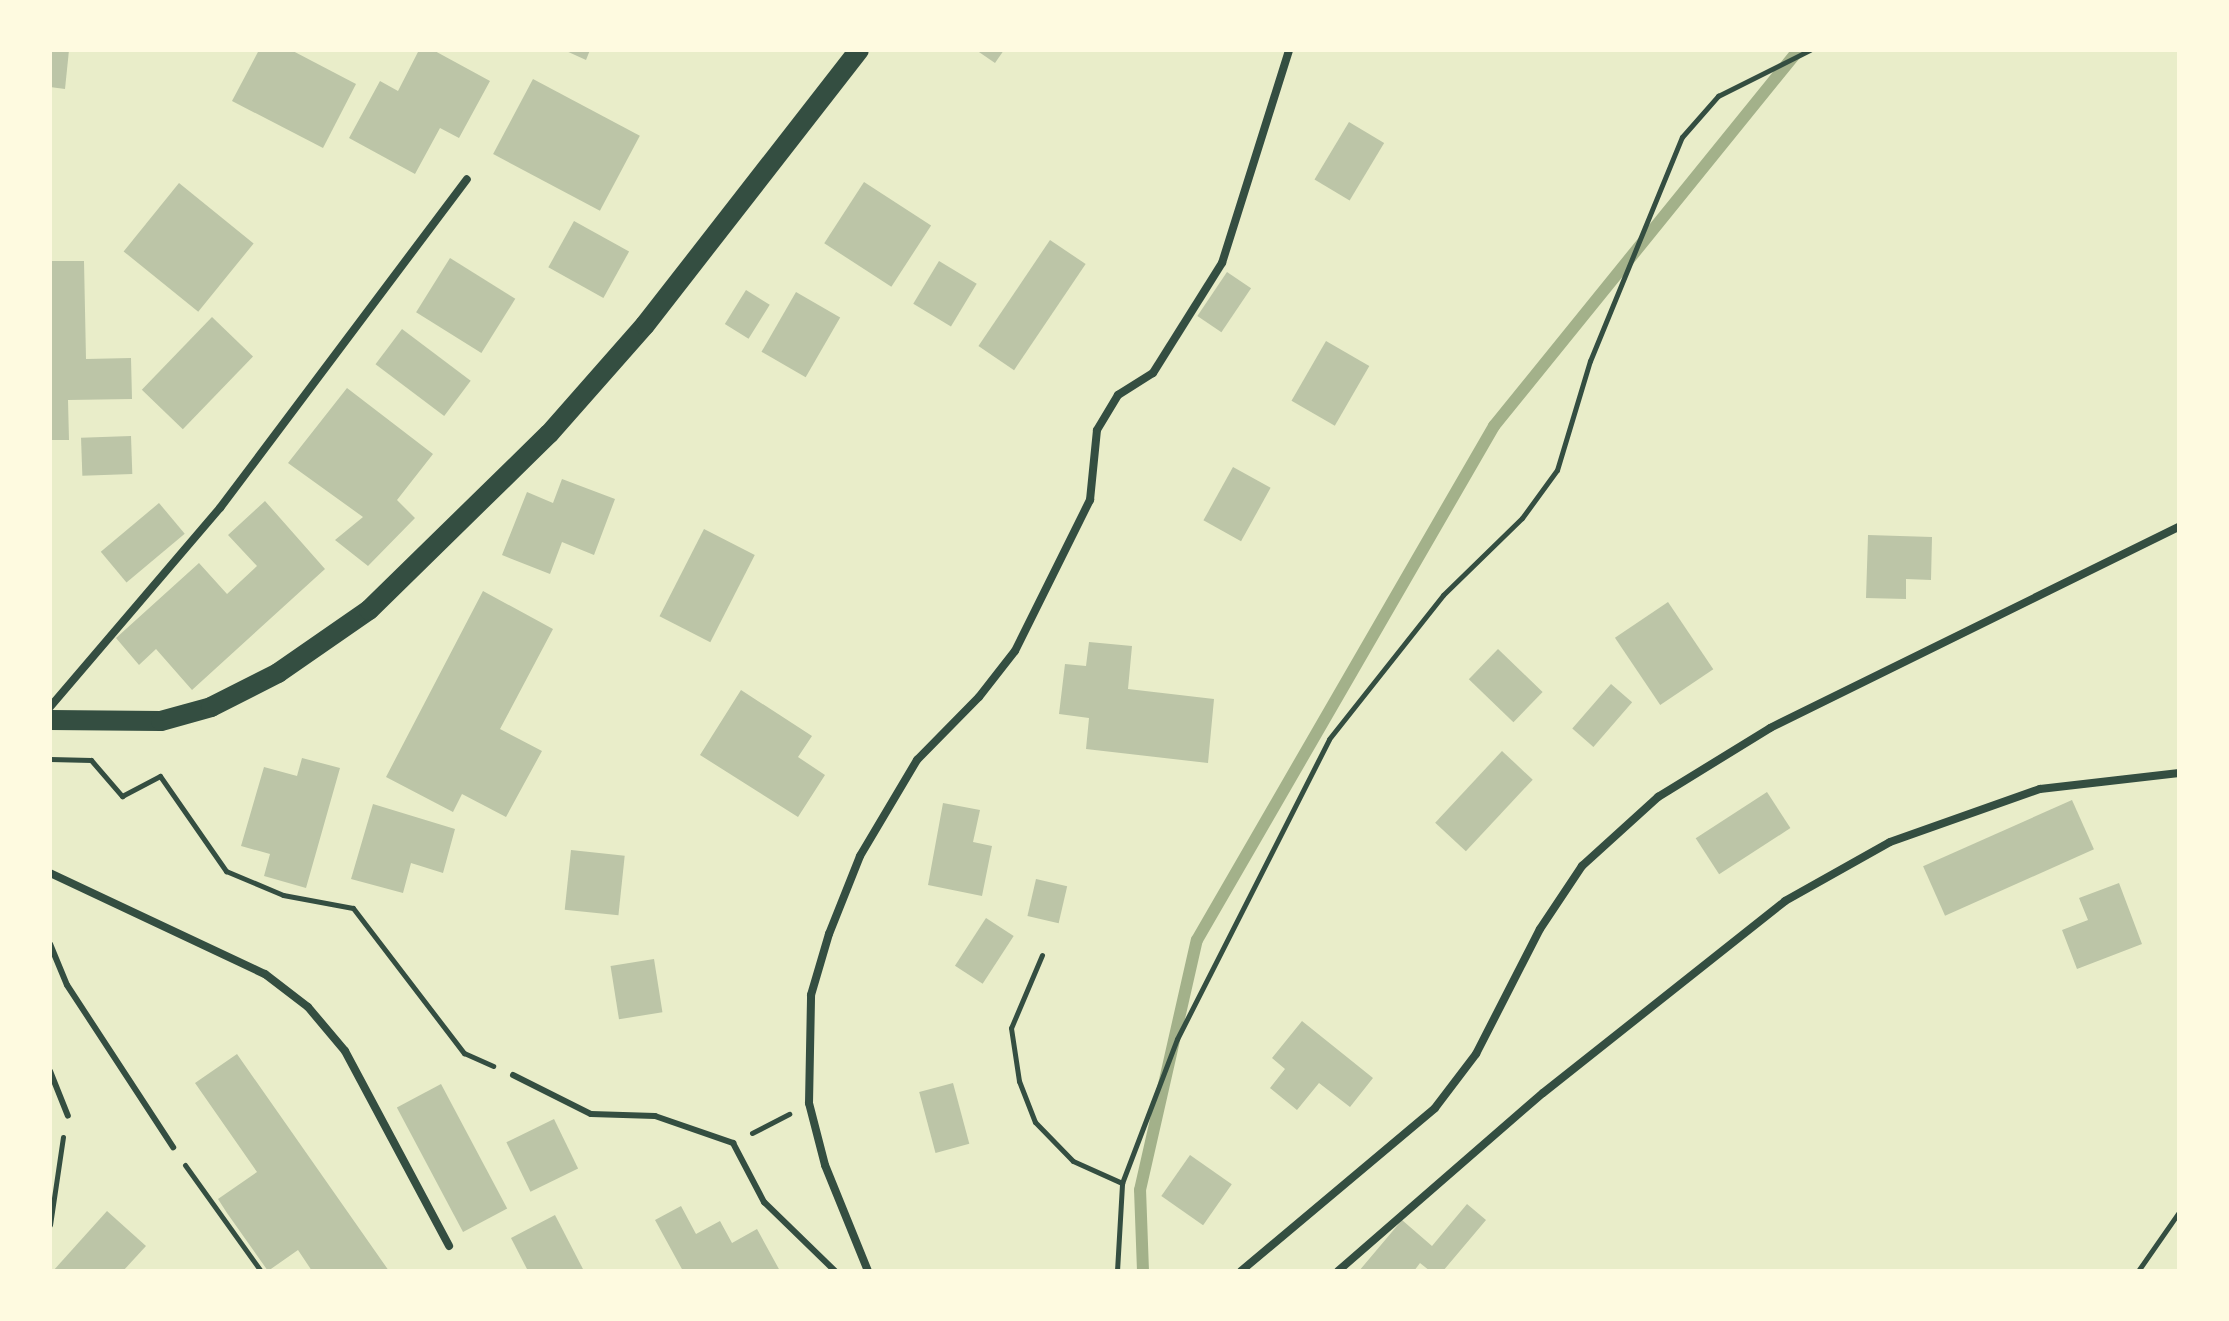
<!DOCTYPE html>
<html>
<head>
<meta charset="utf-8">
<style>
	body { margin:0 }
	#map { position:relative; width:2229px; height:1321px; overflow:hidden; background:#e9edc9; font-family:Mulish,sans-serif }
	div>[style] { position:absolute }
	.stream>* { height:12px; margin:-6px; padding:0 6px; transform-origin:6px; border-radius:6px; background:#a3b18a }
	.building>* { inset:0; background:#bcc5a7; transform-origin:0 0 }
	.path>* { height:5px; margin:-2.5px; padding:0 2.5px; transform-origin:2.5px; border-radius:2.5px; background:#344e41 }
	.service>* { height:6px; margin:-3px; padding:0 3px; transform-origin:3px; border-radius:3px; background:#344e41 }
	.minor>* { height:8px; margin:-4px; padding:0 4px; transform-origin:4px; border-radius:4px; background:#344e41 }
	.primary>* { height:20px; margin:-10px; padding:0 10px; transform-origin:10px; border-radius:10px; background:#344e41 }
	span { translate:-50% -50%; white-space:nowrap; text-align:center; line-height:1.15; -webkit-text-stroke:6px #fefae0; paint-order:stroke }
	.frame { position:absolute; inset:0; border:52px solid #fefae0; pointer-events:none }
</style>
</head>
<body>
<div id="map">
	<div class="stream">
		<i style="left:1143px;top:1271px;width:81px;rotate:-92.1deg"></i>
		<i style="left:1140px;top:1190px;width:256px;rotate:-77.2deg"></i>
		<i style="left:1197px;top:940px;width:594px;rotate:-59.98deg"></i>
		<i style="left:1494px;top:426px;width:484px;rotate:-51deg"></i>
	</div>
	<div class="building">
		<i style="clip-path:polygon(50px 50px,69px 50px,65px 89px,50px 87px)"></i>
		<i style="clip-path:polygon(259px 50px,291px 50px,356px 84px,323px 148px,232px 101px)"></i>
		<i style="clip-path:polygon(419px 50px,433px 50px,490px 81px,459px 138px,440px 128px,415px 174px,349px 138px,380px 81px,398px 91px)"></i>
		<i style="clip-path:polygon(564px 50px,590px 50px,586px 60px)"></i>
		<i style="clip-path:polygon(976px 50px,1004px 50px,995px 63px)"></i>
		<i style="left:533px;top:79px;width:121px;height:85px;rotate:28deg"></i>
		<i style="left:1349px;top:122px;width:41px;height:67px;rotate:31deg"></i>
		<i style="left:864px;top:182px;width:80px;height:73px;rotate:33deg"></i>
		<i style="left:179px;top:183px;width:96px;height:88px;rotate:39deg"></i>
		<i style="left:574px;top:221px;width:63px;height:53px;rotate:29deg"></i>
		<i style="left:1050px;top:240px;width:43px;height:128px;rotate:34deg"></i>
		<i style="left:450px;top:258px;width:77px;height:64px;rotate:32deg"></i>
		<i style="clip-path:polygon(50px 261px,84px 261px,86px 359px,131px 358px,132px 399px,68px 400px,69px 440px,50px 440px)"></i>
		<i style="left:939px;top:261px;width:44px;height:50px;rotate:31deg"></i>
		<i style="left:1227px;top:272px;width:29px;height:53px;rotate:34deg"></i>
		<i style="left:746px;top:290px;width:28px;height:40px;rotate:32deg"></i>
		<i style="left:796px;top:292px;width:51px;height:69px;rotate:30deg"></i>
		<i style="left:212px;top:317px;width:57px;height:101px;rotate:44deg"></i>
		<i style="left:402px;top:329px;width:86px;height:44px;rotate:37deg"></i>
		<i style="left:1326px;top:341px;width:50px;height:69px;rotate:30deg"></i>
		<i style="clip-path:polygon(347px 388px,433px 454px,397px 500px,415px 518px,368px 566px,335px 540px,363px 517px,288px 463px)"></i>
		<i style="left:131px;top:436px;width:38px;height:50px;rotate:88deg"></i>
		<i style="left:1233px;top:467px;width:43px;height:61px;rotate:29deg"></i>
		<i style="clip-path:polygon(562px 479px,615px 499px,594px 555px,562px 542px,550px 574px,502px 555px,527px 492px,553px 503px)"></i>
		<i style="clip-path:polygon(265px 501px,325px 569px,192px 690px,156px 649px,139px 665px,116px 638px,199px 563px,227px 594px,257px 566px,228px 535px)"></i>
		<i style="left:159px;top:503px;width:40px;height:76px;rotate:50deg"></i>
		<i style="left:704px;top:529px;width:57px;height:98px;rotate:27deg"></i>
		<i style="clip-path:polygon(1868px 535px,1932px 537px,1931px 580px,1906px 579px,1906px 599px,1866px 598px)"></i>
		<i style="clip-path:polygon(483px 591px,553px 629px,500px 729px,542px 751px,506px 817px,462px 794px,453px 812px,386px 777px)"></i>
		<i style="left:1668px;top:602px;width:81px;height:64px;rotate:56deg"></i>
		<i style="clip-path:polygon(1089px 642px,1132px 646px,1128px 689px,1214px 699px,1208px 763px,1086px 749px,1089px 718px,1059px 714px,1065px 664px,1086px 666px)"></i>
		<i style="left:1498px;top:649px;width:62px;height:42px;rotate:44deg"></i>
		<i style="left:1611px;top:684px;width:28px;height:59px;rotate:41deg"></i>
		<i style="clip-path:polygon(741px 690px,812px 736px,798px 757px,825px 775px,798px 817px,700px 755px)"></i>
		<i style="left:1502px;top:751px;width:42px;height:98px;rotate:43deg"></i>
		<i style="clip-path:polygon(302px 758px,340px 768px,306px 888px,264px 876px,270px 854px,241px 846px,264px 767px,297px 776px)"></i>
		<i style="left:1767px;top:792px;width:43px;height:85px;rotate:57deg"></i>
		<i style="left:2072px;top:800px;width:54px;height:163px;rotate:66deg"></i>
		<i style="clip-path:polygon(943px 803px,980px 810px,973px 842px,992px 846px,982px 896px,928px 885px)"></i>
		<i style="clip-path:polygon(373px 804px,455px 829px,443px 873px,411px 863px,403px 893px,351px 879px)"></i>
		<i style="left:571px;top:850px;width:54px;height:60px;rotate:6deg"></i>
		<i style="left:1036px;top:879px;width:32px;height:38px;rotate:13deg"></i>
		<i style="clip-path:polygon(2119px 883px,2142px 944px,2077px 969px,2062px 930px,2088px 920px,2079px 898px)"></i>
		<i style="left:986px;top:918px;width:33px;height:57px;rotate:33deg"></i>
		<i style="left:654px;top:959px;width:54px;height:44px;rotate:81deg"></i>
		<i style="clip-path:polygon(1302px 1021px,1373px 1078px,1350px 1107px,1319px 1083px,1297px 1110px,1270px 1088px,1285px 1069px,1272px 1058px)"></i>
		<i style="clip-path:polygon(237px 1054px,389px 1271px,312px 1271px,298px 1250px,268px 1271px,227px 1213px,218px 1199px,257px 1172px,195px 1083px)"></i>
		<i style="left:953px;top:1083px;width:63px;height:35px;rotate:75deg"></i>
		<i style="left:441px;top:1084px;width:141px;height:50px;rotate:62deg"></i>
		<i style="left:554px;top:1119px;width:55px;height:53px;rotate:64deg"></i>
		<i style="left:1190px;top:1155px;width:51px;height:50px;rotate:35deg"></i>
		<i style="clip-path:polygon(1467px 1204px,1486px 1220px,1443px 1271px,1430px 1271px,1420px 1263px,1414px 1271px,1359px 1271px,1402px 1220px,1432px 1246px)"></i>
		<i style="clip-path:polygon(681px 1206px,696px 1234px,720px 1221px,732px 1243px,757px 1229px,780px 1271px,683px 1271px,655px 1220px)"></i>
		<i style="clip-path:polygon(107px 1211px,146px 1246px,123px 1271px,53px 1271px)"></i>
		<i style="clip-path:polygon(555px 1215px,584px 1271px,528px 1271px,511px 1238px)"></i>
	</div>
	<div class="path">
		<i style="left:50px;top:759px;width:41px;rotate:1.4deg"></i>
		<i style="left:91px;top:760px;width:48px;rotate:49.3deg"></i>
		<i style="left:122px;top:796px;width:43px;rotate:-27.8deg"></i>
		<i style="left:160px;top:776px;width:116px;rotate:55.2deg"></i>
		<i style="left:226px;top:871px;width:62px;rotate:22.8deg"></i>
		<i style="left:283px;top:895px;width:71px;rotate:10.5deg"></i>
		<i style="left:353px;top:908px;width:183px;rotate:52.6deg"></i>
		<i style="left:464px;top:1053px;width:32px;rotate:24deg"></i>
		<i style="left:1042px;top:955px;width:79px;rotate:113deg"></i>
		<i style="left:1011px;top:1028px;width:54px;rotate:81.4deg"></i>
		<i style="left:1019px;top:1081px;width:44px;rotate:68.7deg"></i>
		<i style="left:1035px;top:1122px;width:54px;rotate:45.7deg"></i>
		<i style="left:1073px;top:1161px;width:54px;rotate:24.2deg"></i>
		<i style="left:752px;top:1133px;width:42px;rotate:-27.2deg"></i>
		<i style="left:185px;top:1165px;width:130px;rotate:54.4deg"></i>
		<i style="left:50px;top:1225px;width:89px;rotate:-81.6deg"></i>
		<i style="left:1117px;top:1271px;width:88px;rotate:-86.7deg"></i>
		<i style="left:1122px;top:1183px;width:154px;rotate:-69.1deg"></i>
		<i style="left:1177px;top:1039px;width:336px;rotate:-63.1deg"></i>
		<i style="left:1329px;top:739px;width:184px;rotate:-51.6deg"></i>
		<i style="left:1443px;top:595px;width:110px;rotate:-44.3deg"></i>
		<i style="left:1522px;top:518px;width:59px;rotate:-53.9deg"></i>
		<i style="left:1557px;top:470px;width:114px;rotate:-73.2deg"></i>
		<i style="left:1590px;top:361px;width:242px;rotate:-67.7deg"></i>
		<i style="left:1682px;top:137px;width:55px;rotate:-48.7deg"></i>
		<i style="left:1718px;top:96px;width:103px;rotate:-26.6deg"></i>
		<i style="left:2138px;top:1271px;width:72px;rotate:-55.2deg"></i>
	</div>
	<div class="service">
		<i style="left:50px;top:944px;width:44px;rotate:67.5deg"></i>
		<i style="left:67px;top:985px;width:194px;rotate:56.8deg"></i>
		<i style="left:50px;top:1071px;width:48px;rotate:68.2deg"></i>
		<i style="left:513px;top:1075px;width:87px;rotate:26.6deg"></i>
		<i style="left:591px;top:1114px;width:64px;rotate:1.8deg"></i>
		<i style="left:655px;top:1116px;width:83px;rotate:19.1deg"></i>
		<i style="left:733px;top:1143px;width:67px;rotate:62.3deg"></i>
		<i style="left:764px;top:1202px;width:99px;rotate:44.2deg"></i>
	</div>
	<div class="minor">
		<i style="left:50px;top:707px;width:262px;rotate:-49.5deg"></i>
		<i style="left:220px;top:508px;width:411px;rotate:-53.1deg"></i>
		<i style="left:50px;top:873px;width:238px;rotate:25.2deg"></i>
		<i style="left:265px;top:974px;width:54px;rotate:37.5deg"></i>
		<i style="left:308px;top:1007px;width:57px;rotate:49.9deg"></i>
		<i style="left:345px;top:1051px;width:221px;rotate:61.9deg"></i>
		<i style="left:868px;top:1271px;width:114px;rotate:-112.1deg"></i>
		<i style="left:825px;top:1165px;width:64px;rotate:-104.5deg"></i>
		<i style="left:809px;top:1103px;width:108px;rotate:-88.9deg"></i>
		<i style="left:811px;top:995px;width:64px;rotate:-73.6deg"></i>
		<i style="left:829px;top:934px;width:84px;rotate:-68.3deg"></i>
		<i style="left:860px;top:856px;width:112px;rotate:-59.3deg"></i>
		<i style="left:917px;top:760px;width:88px;rotate:-45.5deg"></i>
		<i style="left:979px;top:697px;width:58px;rotate:-52deg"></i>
		<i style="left:1015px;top:651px;width:169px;rotate:-63.6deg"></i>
		<i style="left:1090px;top:500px;width:70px;rotate:-84.3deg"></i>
		<i style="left:1097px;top:430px;width:41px;rotate:-59deg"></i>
		<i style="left:1118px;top:395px;width:41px;rotate:-32.2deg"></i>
		<i style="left:1153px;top:373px;width:130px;rotate:-57.9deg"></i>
		<i style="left:1222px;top:263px;width:223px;rotate:-72.5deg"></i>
		<i style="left:1241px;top:1271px;width:253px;rotate:-40deg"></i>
		<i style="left:1435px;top:1108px;width:68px;rotate:-52.8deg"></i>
		<i style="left:1476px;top:1054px;width:140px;rotate:-62.9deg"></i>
		<i style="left:1540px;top:929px;width:76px;rotate:-56.3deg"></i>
		<i style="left:1582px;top:866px;width:103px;rotate:-42.2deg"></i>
		<i style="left:1658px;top:797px;width:132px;rotate:-31.6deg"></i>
		<i style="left:1770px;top:728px;width:456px;rotate:-26.2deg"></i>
		<i style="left:1338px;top:1271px;width:271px;rotate:-41deg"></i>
		<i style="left:1543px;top:1093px;width:309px;rotate:-38.4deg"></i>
		<i style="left:1785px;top:901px;width:120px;rotate:-29.3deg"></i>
		<i style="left:1890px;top:842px;width:159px;rotate:-19.5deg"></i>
		<i style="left:2040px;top:789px;width:140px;rotate:-6.6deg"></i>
	</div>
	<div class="primary">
		<i style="left:50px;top:720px;width:111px;rotate:0.5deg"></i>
		<i style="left:161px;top:721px;width:52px;rotate:-15.6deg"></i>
		<i style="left:211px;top:707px;width:75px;rotate:-26.9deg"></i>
		<i style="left:278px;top:673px;width:111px;rotate:-34.7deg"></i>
		<i style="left:369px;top:610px;width:252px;rotate:-44.4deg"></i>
		<i style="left:549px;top:434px;width:145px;rotate:-48.6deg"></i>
		<i style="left:645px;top:325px;width:348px;rotate:-52.1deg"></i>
	</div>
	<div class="frame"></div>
</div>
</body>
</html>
